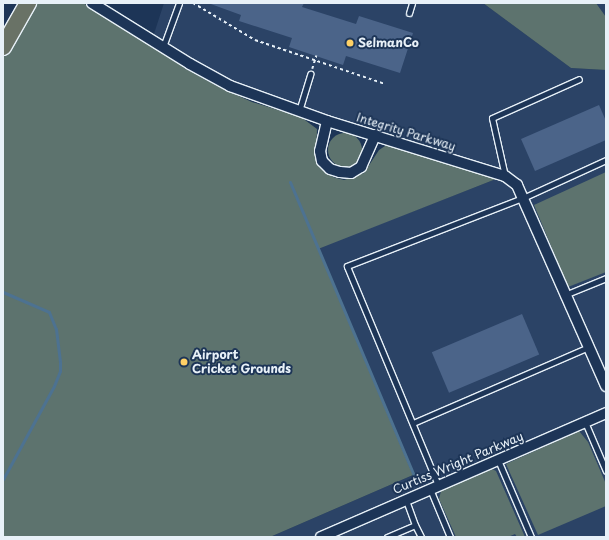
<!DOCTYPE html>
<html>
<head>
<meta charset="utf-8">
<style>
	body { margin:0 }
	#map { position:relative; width:609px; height:540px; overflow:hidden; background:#1d3557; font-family:"Playpen Sans",sans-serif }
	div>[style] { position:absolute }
	.built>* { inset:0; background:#2b4366 }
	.green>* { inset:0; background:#5d736e }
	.round { border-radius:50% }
	.stream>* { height:3px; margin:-1.5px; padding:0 1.5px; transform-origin:1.5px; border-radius:1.5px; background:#4d7291 }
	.building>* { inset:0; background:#4b6489; transform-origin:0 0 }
	.path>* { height:1.5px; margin-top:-0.75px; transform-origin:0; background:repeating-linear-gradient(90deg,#e8f1f8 0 3px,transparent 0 6px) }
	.roads { filter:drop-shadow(1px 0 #e8f1f8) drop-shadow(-1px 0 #e8f1f8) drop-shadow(0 1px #e8f1f8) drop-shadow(0 -1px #e8f1f8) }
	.service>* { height:5px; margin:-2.5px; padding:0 2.5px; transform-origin:2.5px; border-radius:2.5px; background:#1d3557 }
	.minor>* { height:10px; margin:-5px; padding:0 5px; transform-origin:5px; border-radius:5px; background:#1d3557 }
	.primary>* { height:16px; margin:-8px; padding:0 8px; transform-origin:8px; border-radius:8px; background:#697266 }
	.dots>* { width:11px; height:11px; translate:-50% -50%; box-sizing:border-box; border:2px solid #1d3557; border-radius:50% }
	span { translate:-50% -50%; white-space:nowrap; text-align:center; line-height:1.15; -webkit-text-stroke:4px #1d3557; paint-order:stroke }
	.poi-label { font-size:12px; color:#e8f1f8; font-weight:700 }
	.left { translate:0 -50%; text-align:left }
	.street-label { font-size:12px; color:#e8f1f8 }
	.frame { position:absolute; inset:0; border:4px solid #e8f1f8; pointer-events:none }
</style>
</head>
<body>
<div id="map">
	<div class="built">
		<i style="clip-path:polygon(164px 3px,483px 3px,571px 68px,606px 70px,606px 537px,270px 537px,413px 475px,318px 248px,504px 176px,230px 86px,152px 40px)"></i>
		<i style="clip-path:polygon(596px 3px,606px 3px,606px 17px)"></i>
	</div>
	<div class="green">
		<i style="clip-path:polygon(28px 3px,83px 3px,132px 31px,186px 69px,217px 86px,252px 102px,301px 117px,317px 129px,316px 158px,322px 169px,333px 177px,344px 180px,364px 173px,379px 150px,388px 144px,496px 179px,318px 249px,413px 475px,270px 537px,3px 537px,3px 47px)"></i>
		<i style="clip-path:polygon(483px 3px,596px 3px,606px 17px,606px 70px,571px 68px)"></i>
		<i class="round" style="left:328px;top:133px;width:34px;height:34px"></i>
		<i style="clip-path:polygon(606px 172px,606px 272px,568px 287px,534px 205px)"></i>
		<i style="clip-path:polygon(579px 431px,588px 442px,606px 484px,606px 506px,538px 535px,506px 464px)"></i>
		<i style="clip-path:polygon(492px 469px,496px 471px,525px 537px,517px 537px,515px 534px,508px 537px,456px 537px,439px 499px,441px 491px)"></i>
	</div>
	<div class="stream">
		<i style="left:290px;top:182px;width:324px;rotate:67.1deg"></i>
		<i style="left:3px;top:292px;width:50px;rotate:23.5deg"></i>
		<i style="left:49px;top:312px;width:18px;rotate:68deg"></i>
		<i style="left:56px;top:329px;width:33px;rotate:83deg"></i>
		<i style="left:60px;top:362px;width:9px;rotate:90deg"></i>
		<i style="left:60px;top:371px;width:16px;rotate:112deg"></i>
		<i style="left:54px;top:386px;width:106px;rotate:118.7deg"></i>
	</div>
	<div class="building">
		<i style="clip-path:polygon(208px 3px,304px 3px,302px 7px,356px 24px,359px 16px,413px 33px,400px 73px,346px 56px,343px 65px,289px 47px,292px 38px,239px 21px,241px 15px)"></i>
		<i style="clip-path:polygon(599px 105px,606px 121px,606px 140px,535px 171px,521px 139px)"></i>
		<i style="left:522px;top:314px;width:44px;height:98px;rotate:67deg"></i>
	</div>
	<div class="path">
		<i style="left:193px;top:3px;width:72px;rotate:30.8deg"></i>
		<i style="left:255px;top:40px;width:137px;rotate:18.7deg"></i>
		<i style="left:312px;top:69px;width:14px;rotate:-73deg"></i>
	</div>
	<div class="roads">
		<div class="service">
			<i style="left:409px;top:13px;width:10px;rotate:-73deg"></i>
			<i style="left:163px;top:47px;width:47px;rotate:-70deg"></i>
			<i style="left:299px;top:111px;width:39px;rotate:-73deg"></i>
			<i style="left:505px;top:176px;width:59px;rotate:-102.6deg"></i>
			<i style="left:492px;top:118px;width:95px;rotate:-24.1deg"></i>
			<i style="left:567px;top:294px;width:42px;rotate:-22.3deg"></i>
			<i style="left:585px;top:422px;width:53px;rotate:66.8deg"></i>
			<i style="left:413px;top:423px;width:192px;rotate:-23.4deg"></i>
			<i style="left:498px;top:460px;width:84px;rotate:66.8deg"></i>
			<i style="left:438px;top:485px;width:237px;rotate:-112.6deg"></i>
			<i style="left:347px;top:266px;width:191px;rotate:-21.2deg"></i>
			<i style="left:525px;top:197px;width:89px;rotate:-24.6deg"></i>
			<i style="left:430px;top:489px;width:52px;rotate:67.4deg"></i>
			<i style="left:415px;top:525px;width:13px;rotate:63deg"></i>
			<i style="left:387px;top:537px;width:30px;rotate:-23deg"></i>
			<i style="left:415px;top:525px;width:27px;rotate:-110deg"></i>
		</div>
		<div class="minor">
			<i style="left:92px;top:3px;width:115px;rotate:31.9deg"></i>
			<i style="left:190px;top:64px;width:46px;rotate:28.8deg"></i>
			<i style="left:230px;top:86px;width:103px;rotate:19.8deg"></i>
			<i style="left:327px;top:121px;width:186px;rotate:17.2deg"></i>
			<i style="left:505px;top:176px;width:15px;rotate:37deg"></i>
			<i style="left:517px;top:185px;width:220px;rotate:66.1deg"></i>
			<i style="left:327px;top:121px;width:31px;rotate:103deg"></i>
			<i style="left:320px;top:151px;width:10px;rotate:79deg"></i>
			<i style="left:322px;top:161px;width:11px;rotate:45deg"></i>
			<i style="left:330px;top:169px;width:10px;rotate:17deg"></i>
			<i style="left:340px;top:172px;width:11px;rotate:5deg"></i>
			<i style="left:351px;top:173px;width:12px;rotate:-31deg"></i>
			<i style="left:361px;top:167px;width:35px;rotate:-66deg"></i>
			<i style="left:321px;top:537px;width:311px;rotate:-23.5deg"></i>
		</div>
		<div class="primary">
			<i style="left:3px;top:47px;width:51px;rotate:-60.4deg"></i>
		</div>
	</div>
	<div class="dots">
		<i style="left:350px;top:43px;background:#ffd166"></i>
		<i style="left:184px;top:362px;background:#ffd166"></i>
	</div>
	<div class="poi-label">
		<span class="left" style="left:358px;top:43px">SelmanCo</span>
		<span class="left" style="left:192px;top:362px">Airport<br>Cricket Grounds</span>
	</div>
	<div class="street-label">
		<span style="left:406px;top:132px;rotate:17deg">Integrity Parkway</span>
		<span style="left:458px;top:463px;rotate:-23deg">Curtiss Wright Parkway</span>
	</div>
	<div class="frame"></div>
</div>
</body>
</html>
